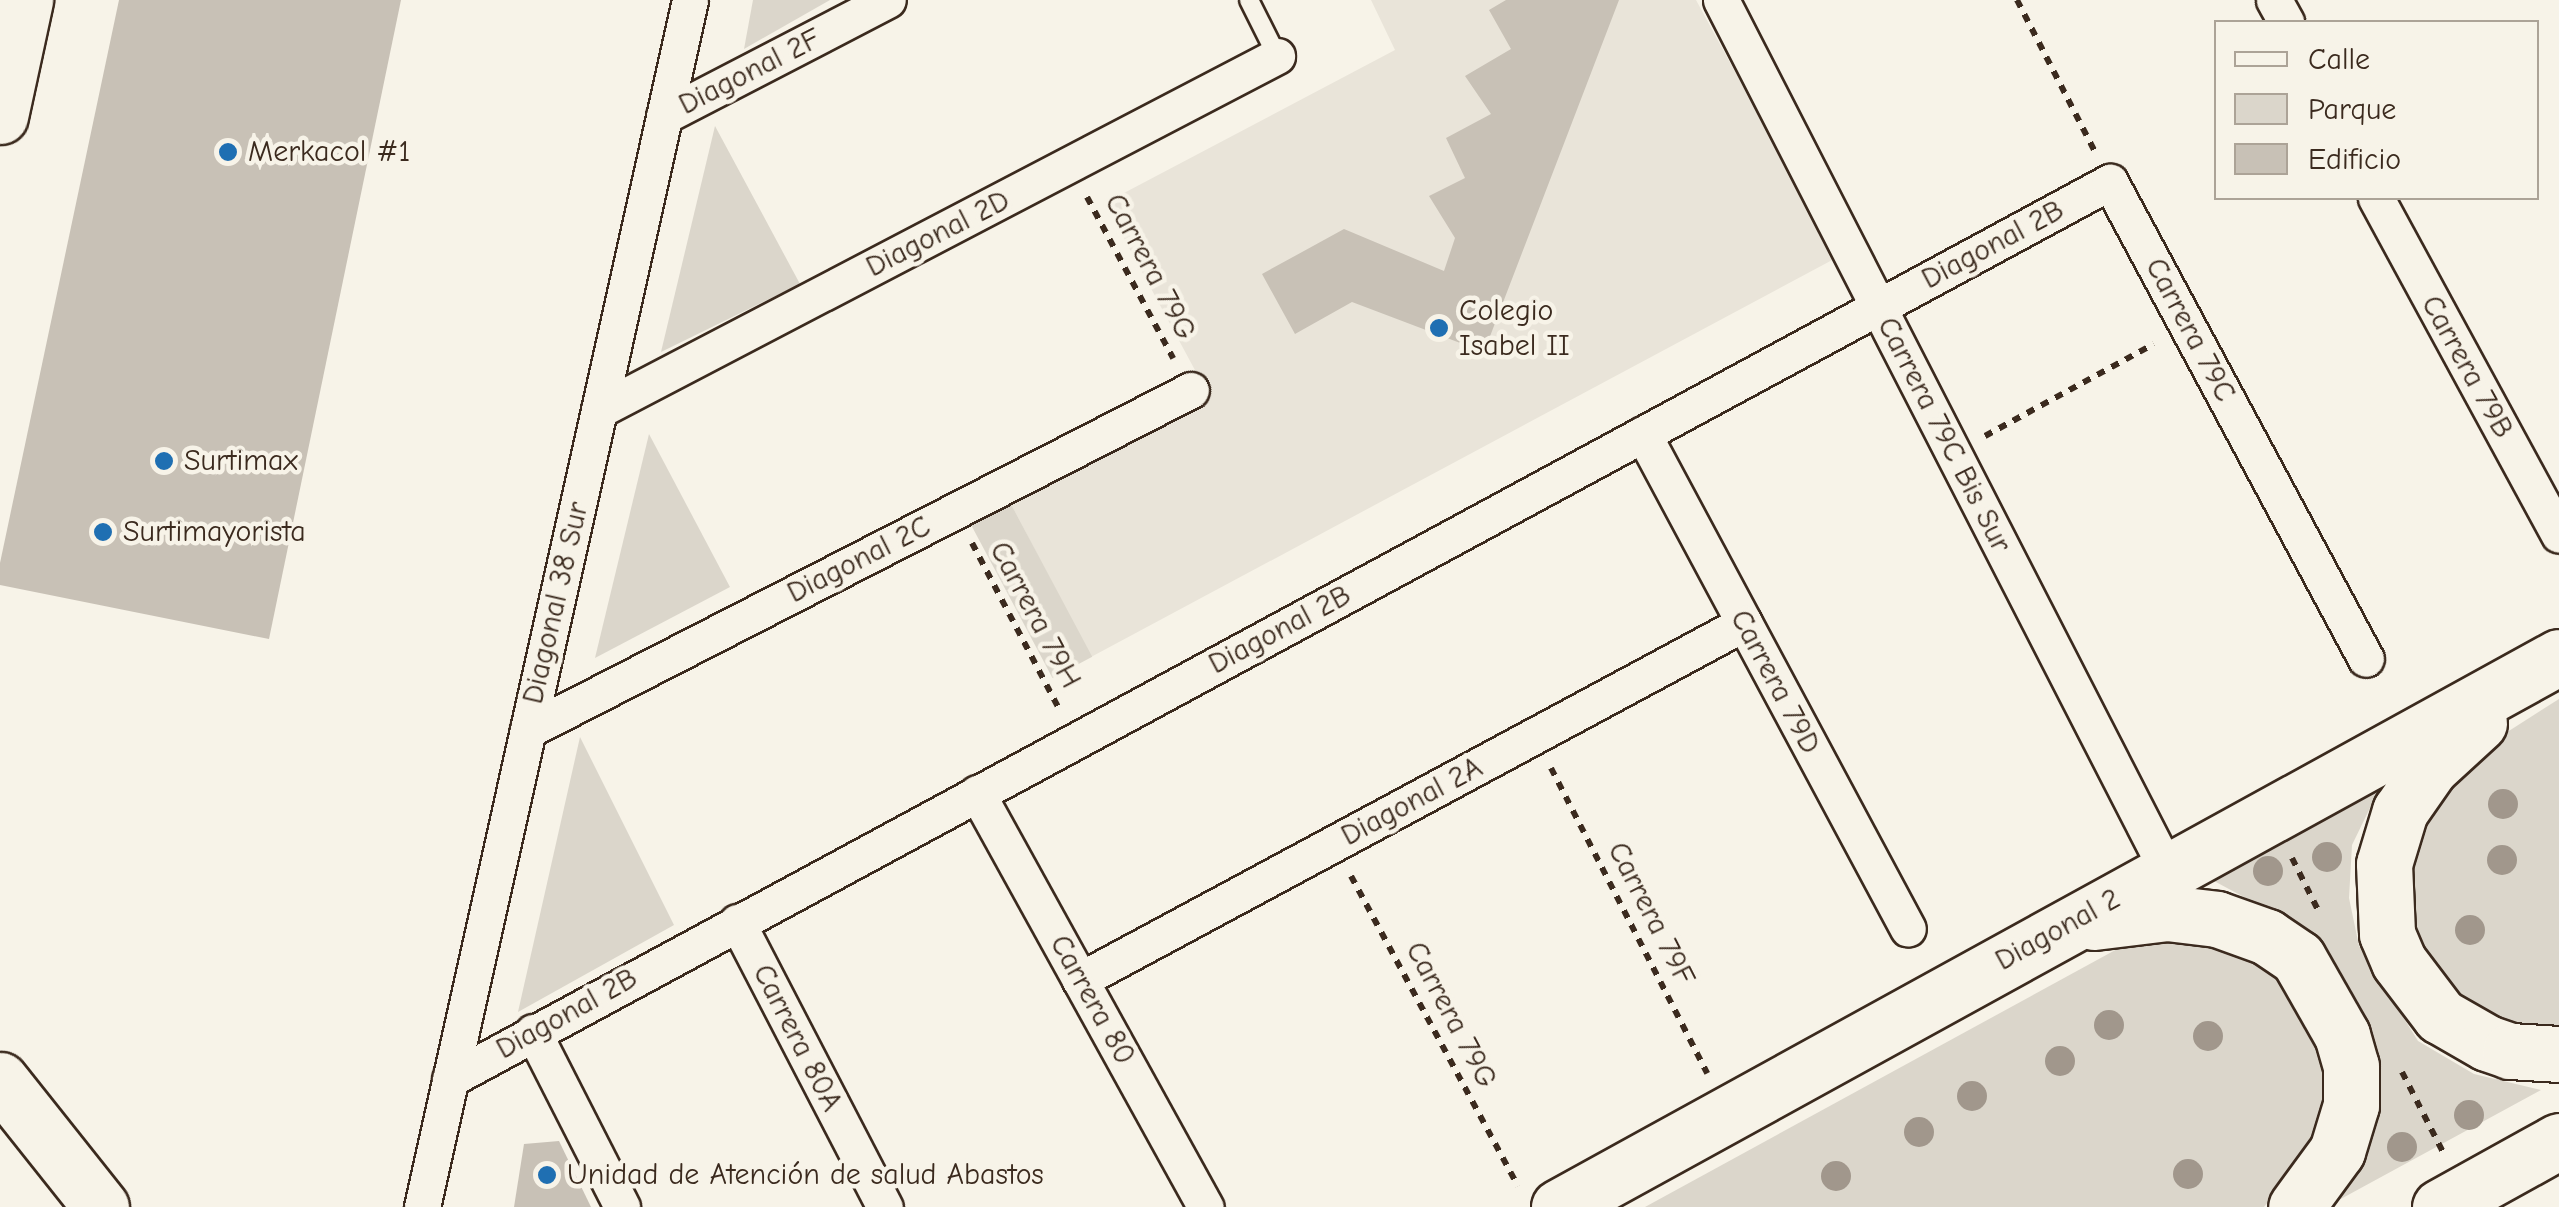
<!DOCTYPE html>
<html>
<head>
<meta charset="utf-8">
<style>
	body { margin:0 }
	#map { position:relative; width:2559px; height:1207px; overflow:hidden; background:#f7f3e8; font-family:"Comic Neue",sans-serif }
	div>[style] { position:absolute }
	.built>* { inset:0; background:#e9e4d9 }
	.green>* { inset:0; background:#dbd6cb; transform-origin:0 0 }
	.building>* { inset:0; background:#c8c1b6 }
	.path>* { height:6px; margin-top:-3px; transform-origin:0; background:repeating-linear-gradient(90deg,#3b2a1e 0 8px,transparent 0 16px) }
	.roads { filter:drop-shadow(2px 0 #3b2a1e) drop-shadow(-2px 0 #3b2a1e) drop-shadow(0 2px #3b2a1e) drop-shadow(0 -2px #3b2a1e) }
	.service>* { height:18px; margin:-9px; padding:0 9px; transform-origin:9px; border-radius:9px; background:#f7f3e8 }
	.minor>* { height:35px; margin:-17.5px; padding:0 17.5px; transform-origin:17.5px; border-radius:17.5px; background:#f7f3e8 }
	.primary>* { height:55px; margin:-27.5px; padding:0 27.5px; transform-origin:27.5px; border-radius:27.5px; background:#f7f3e8 }
	.trees>* { width:30px; height:30px; margin:-15px; border-radius:50%; background:#a1978c }
	.dots>* { width:28px; height:28px; translate:-50% -50%; box-sizing:border-box; border:5px solid #f7f3e8; border-radius:50% }
	span { translate:-50% -50%; white-space:nowrap; text-align:center; line-height:1.15; -webkit-text-stroke:9px #f7f3e8; paint-order:stroke }
	.street-label { font-size:30px; color:#3b2a1e }
	.poi-label { font-size:30px; color:#3b2a1e }
	.left { translate:0 -50%; text-align:left }
	.legend { position:absolute; left:2214px; top:20px; width:325px; height:180px; box-sizing:border-box; background:#f7f3e8; border:2px solid #aca397; margin:0; padding:12px 18px; list-style:none; font-size:30px; color:#3b2a1e }
	.legend li { display:flex; align-items:center; gap:20px; height:50px }
	.legend b { width:50px; border:2px solid #aca397 }
</style>
</head>
<body>
<div id="map">
	<div class="built">
		<i style="clip-path:polygon(1371px 0,1696px 0,1836px 258px,1091px 657px,1011px 504px,1210px 398px,1105px 203px,1395px 50px)"></i>
	</div>
	<div class="green">
		<i style="clip-path:polygon(753px 0,830px 0,744px 49px)"></i>
		<i style="clip-path:polygon(715px 126px,800px 284px,661px 352px)"></i>
		<i style="clip-path:polygon(649px 434px,730px 587px,595px 658px)"></i>
		<i style="left:1011px;top:504px;width:173px;height:45px;rotate:62deg"></i>
		<i style="clip-path:polygon(2559px 699px,2559px 1034px,2534px 1038px,2469px 1010px,2437px 974px,2413px 933px,2406px 882px,2432px 789px,2501px 736px)"></i>
		<i style="clip-path:polygon(580px 737px,674px 925px,518px 1012px)"></i>
		<i style="clip-path:polygon(2386px 775px,2352px 845px,2349px 898px,2359px 946px,2418px 1041px,2474px 1074px,2541px 1090px,2326px 1207px,2351px 1170px,2287px 920px,2199px 873px)"></i>
		<i style="clip-path:polygon(2168px 941px,2205px 941px,2257px 960px,2297px 990px,2323px 1044px,2328px 1105px,2309px 1152px,2264px 1207px,1645px 1207px,2119px 948px)"></i>
	</div>
	<div class="building">
		<i style="clip-path:polygon(119px 0,401px 0,269px 639px,0 585px,0 563px)"></i>
		<i style="clip-path:polygon(1506px 0,1619px 0,1484px 352px,1352px 302px,1295px 334px,1262px 274px,1344px 229px,1444px 271px,1455px 238px,1429px 196px,1465px 178px,1446px 138px,1491px 114px,1465px 76px,1511px 49px,1489px 10px)"></i>
		<i style="clip-path:polygon(559px 1141px,591px 1207px,514px 1207px,524px 1144px)"></i>
	</div>
	<div class="path">
		<i style="left:2017px;top:0;width:169px;rotate:62.8deg"></i>
		<i style="left:1087px;top:197px;width:183px;rotate:61.9deg"></i>
		<i style="left:1985px;top:436px;width:192px;rotate:-28.6deg"></i>
		<i style="left:972px;top:543px;width:187px;rotate:62.3deg"></i>
		<i style="left:1551px;top:768px;width:343px;rotate:62.9deg"></i>
		<i style="left:2292px;top:858px;width:63px;rotate:63.4deg"></i>
		<i style="left:1351px;top:876px;width:352px;rotate:61.7deg"></i>
		<i style="left:2402px;top:1072px;width:92px;rotate:62.9deg"></i>
	</div>
	<div class="roads">
		<div class="service">
			<i style="left:1249px;top:0;width:63px;rotate:63.4deg"></i>
		</div>
		<div class="minor">
			<i style="left:1721px;top:0;width:978px;rotate:62.86deg"></i>
			<i style="left:2274px;top:0;width:25px;rotate:61deg"></i>
			<i style="left:664px;top:116px;width:252px;rotate:-27.4deg"></i>
			<i style="left:2376px;top:198px;width:383px;rotate:61.5deg"></i>
			<i style="left:599px;top:410px;width:765px;rotate:-27.57deg"></i>
			<i style="left:1643px;top:434px;width:561px;rotate:61.84deg"></i>
			<i style="left:528px;top:730px;width:745px;rotate:-27.15deg"></i>
			<i style="left:977px;top:793px;width:473px;rotate:61.1deg"></i>
			<i style="left:737px;top:922px;width:321px;rotate:62.6deg"></i>
			<i style="left:1080px;top:980px;width:754px;rotate:-28.26deg"></i>
			<i style="left:533px;top:1032px;width:196px;rotate:63deg"></i>
			<i style="left:450px;top:1079px;width:1887px;rotate:-28.39deg"></i>
			<i style="left:2110px;top:182px;width:541px;rotate:61.78deg"></i>
			<i style="left:422px;top:1207px;width:1236px;rotate:-77.48deg"></i>
		</div>
		<div class="primary">
			<i style="left:0;top:116px;width:119px;rotate:-77.8deg"></i>
			<i style="left:2479px;top:723px;width:67px;rotate:137.4deg"></i>
			<i style="left:2430px;top:768px;width:52px;rotate:124.9deg"></i>
			<i style="left:2400px;top:811px;width:55px;rotate:106.8deg"></i>
			<i style="left:2384px;top:864px;width:70px;rotate:87.5deg"></i>
			<i style="left:2387px;top:934px;width:30px;rotate:67deg"></i>
			<i style="left:2399px;top:962px;width:68px;rotate:52.8deg"></i>
			<i style="left:2440px;top:1016px;width:54px;rotate:29.9deg"></i>
			<i style="left:2487px;top:1043px;width:24px;rotate:19deg"></i>
			<i style="left:2510px;top:1051px;width:49px;rotate:3.5deg"></i>
			<i style="left:2094px;top:922px;width:74px;rotate:-7deg"></i>
			<i style="left:2167px;top:913px;width:50px;rotate:6.8deg"></i>
			<i style="left:2217px;top:919px;width:53px;rotate:19.8deg"></i>
			<i style="left:2267px;top:937px;width:37px;rotate:34deg"></i>
			<i style="left:2298px;top:958px;width:89px;rotate:60.3deg"></i>
			<i style="left:2342px;top:1035px;width:32px;rotate:74deg"></i>
			<i style="left:2351px;top:1066px;width:39px;rotate:90deg"></i>
			<i style="left:2351px;top:1105px;width:48px;rotate:106.9deg"></i>
			<i style="left:2337px;top:1151px;width:69px;rotate:126.2deg"></i>
			<i style="left:0;top:1080px;width:162px;rotate:51.5deg"></i>
			<i style="left:1559px;top:1207px;width:1141px;rotate:-28.81deg"></i>
			<i style="left:2440px;top:1207px;width:136px;rotate:-29deg"></i>
		</div>
	</div>
	<div class="trees">
		<i style="left:2503px;top:804px"></i>
		<i style="left:2327px;top:857px"></i>
		<i style="left:2502px;top:860px"></i>
		<i style="left:2268px;top:871px"></i>
		<i style="left:2470px;top:930px"></i>
		<i style="left:2109px;top:1025px"></i>
		<i style="left:2208px;top:1036px"></i>
		<i style="left:2060px;top:1061px"></i>
		<i style="left:1972px;top:1096px"></i>
		<i style="left:2469px;top:1115px"></i>
		<i style="left:1919px;top:1132px"></i>
		<i style="left:2402px;top:1147px"></i>
		<i style="left:2188px;top:1174px"></i>
		<i style="left:1836px;top:1176px"></i>
	</div>
	<div class="dots">
		<i style="left:228px;top:152px;background:#1f6fb2"></i>
		<i style="left:1439px;top:328px;background:#1f6fb2"></i>
		<i style="left:164px;top:461px;background:#1f6fb2"></i>
		<i style="left:103px;top:532px;background:#1f6fb2"></i>
		<i style="left:547px;top:1175px;background:#1f6fb2"></i>
	</div>
	<div class="street-label">
		<span style="left:750px;top:72px;rotate:-27deg">Diagonal 2F</span>
		<span style="left:938px;top:234px;rotate:-27deg">Diagonal 2D</span>
		<span style="left:1993px;top:245px;rotate:-28deg">Diagonal 2B</span>
		<span style="left:1150px;top:267px;rotate:62deg">Carrera 79G</span>
		<span style="left:2190px;top:330px;rotate:62deg">Carrera 79C</span>
		<span style="left:2467px;top:367px;rotate:61deg">Carrera 79B</span>
		<span style="left:1944px;top:435px;rotate:63deg">Carrera 79C Bis Sur</span>
		<span style="left:859px;top:560px;rotate:-27deg">Diagonal 2C</span>
		<span style="left:556px;top:603px;rotate:-77deg">Diagonal 38 Sur</span>
		<span style="left:1035px;top:615px;rotate:62deg">Carrera 79H</span>
		<span style="left:1280px;top:630px;rotate:-28deg">Diagonal 2B</span>
		<span style="left:1775px;top:682px;rotate:62deg">Carrera 79D</span>
		<span style="left:1412px;top:802px;rotate:-28deg">Diagonal 2A</span>
		<span style="left:1651px;top:914px;rotate:63deg">Carrera 79F</span>
		<span style="left:2058px;top:930px;rotate:-29deg">Diagonal 2</span>
		<span style="left:1092px;top:1000px;rotate:61deg">Carrera 80</span>
		<span style="left:567px;top:1014px;rotate:-29deg">Diagonal 2B</span>
		<span style="left:1451px;top:1015px;rotate:62deg">Carrera 79G</span>
		<span style="left:797px;top:1038px;rotate:63deg">Carrera 80A</span>
	</div>
	<div class="poi-label">
		<span class="left" style="left:248px;top:152px">Merkacol #1</span>
		<span class="left" style="left:1459px;top:328px">Colegio<br>Isabel II</span>
		<span class="left" style="left:184px;top:461px">Surtimax</span>
		<span class="left" style="left:123px;top:532px">Surtimayorista</span>
		<span class="left" style="left:567px;top:1175px">Unidad de Atención de salud Abastos</span>
	</div>
	<ul class="legend">
	<li><b style="height:12px;background:#f7f3e8"></b>Calle</li>
	<li><b style="height:28px;background:#dbd6cb"></b>Parque</li>
	<li><b style="height:28px;background:#c8c1b6"></b>Edificio</li>
	</ul>
</div>
</body>
</html>
